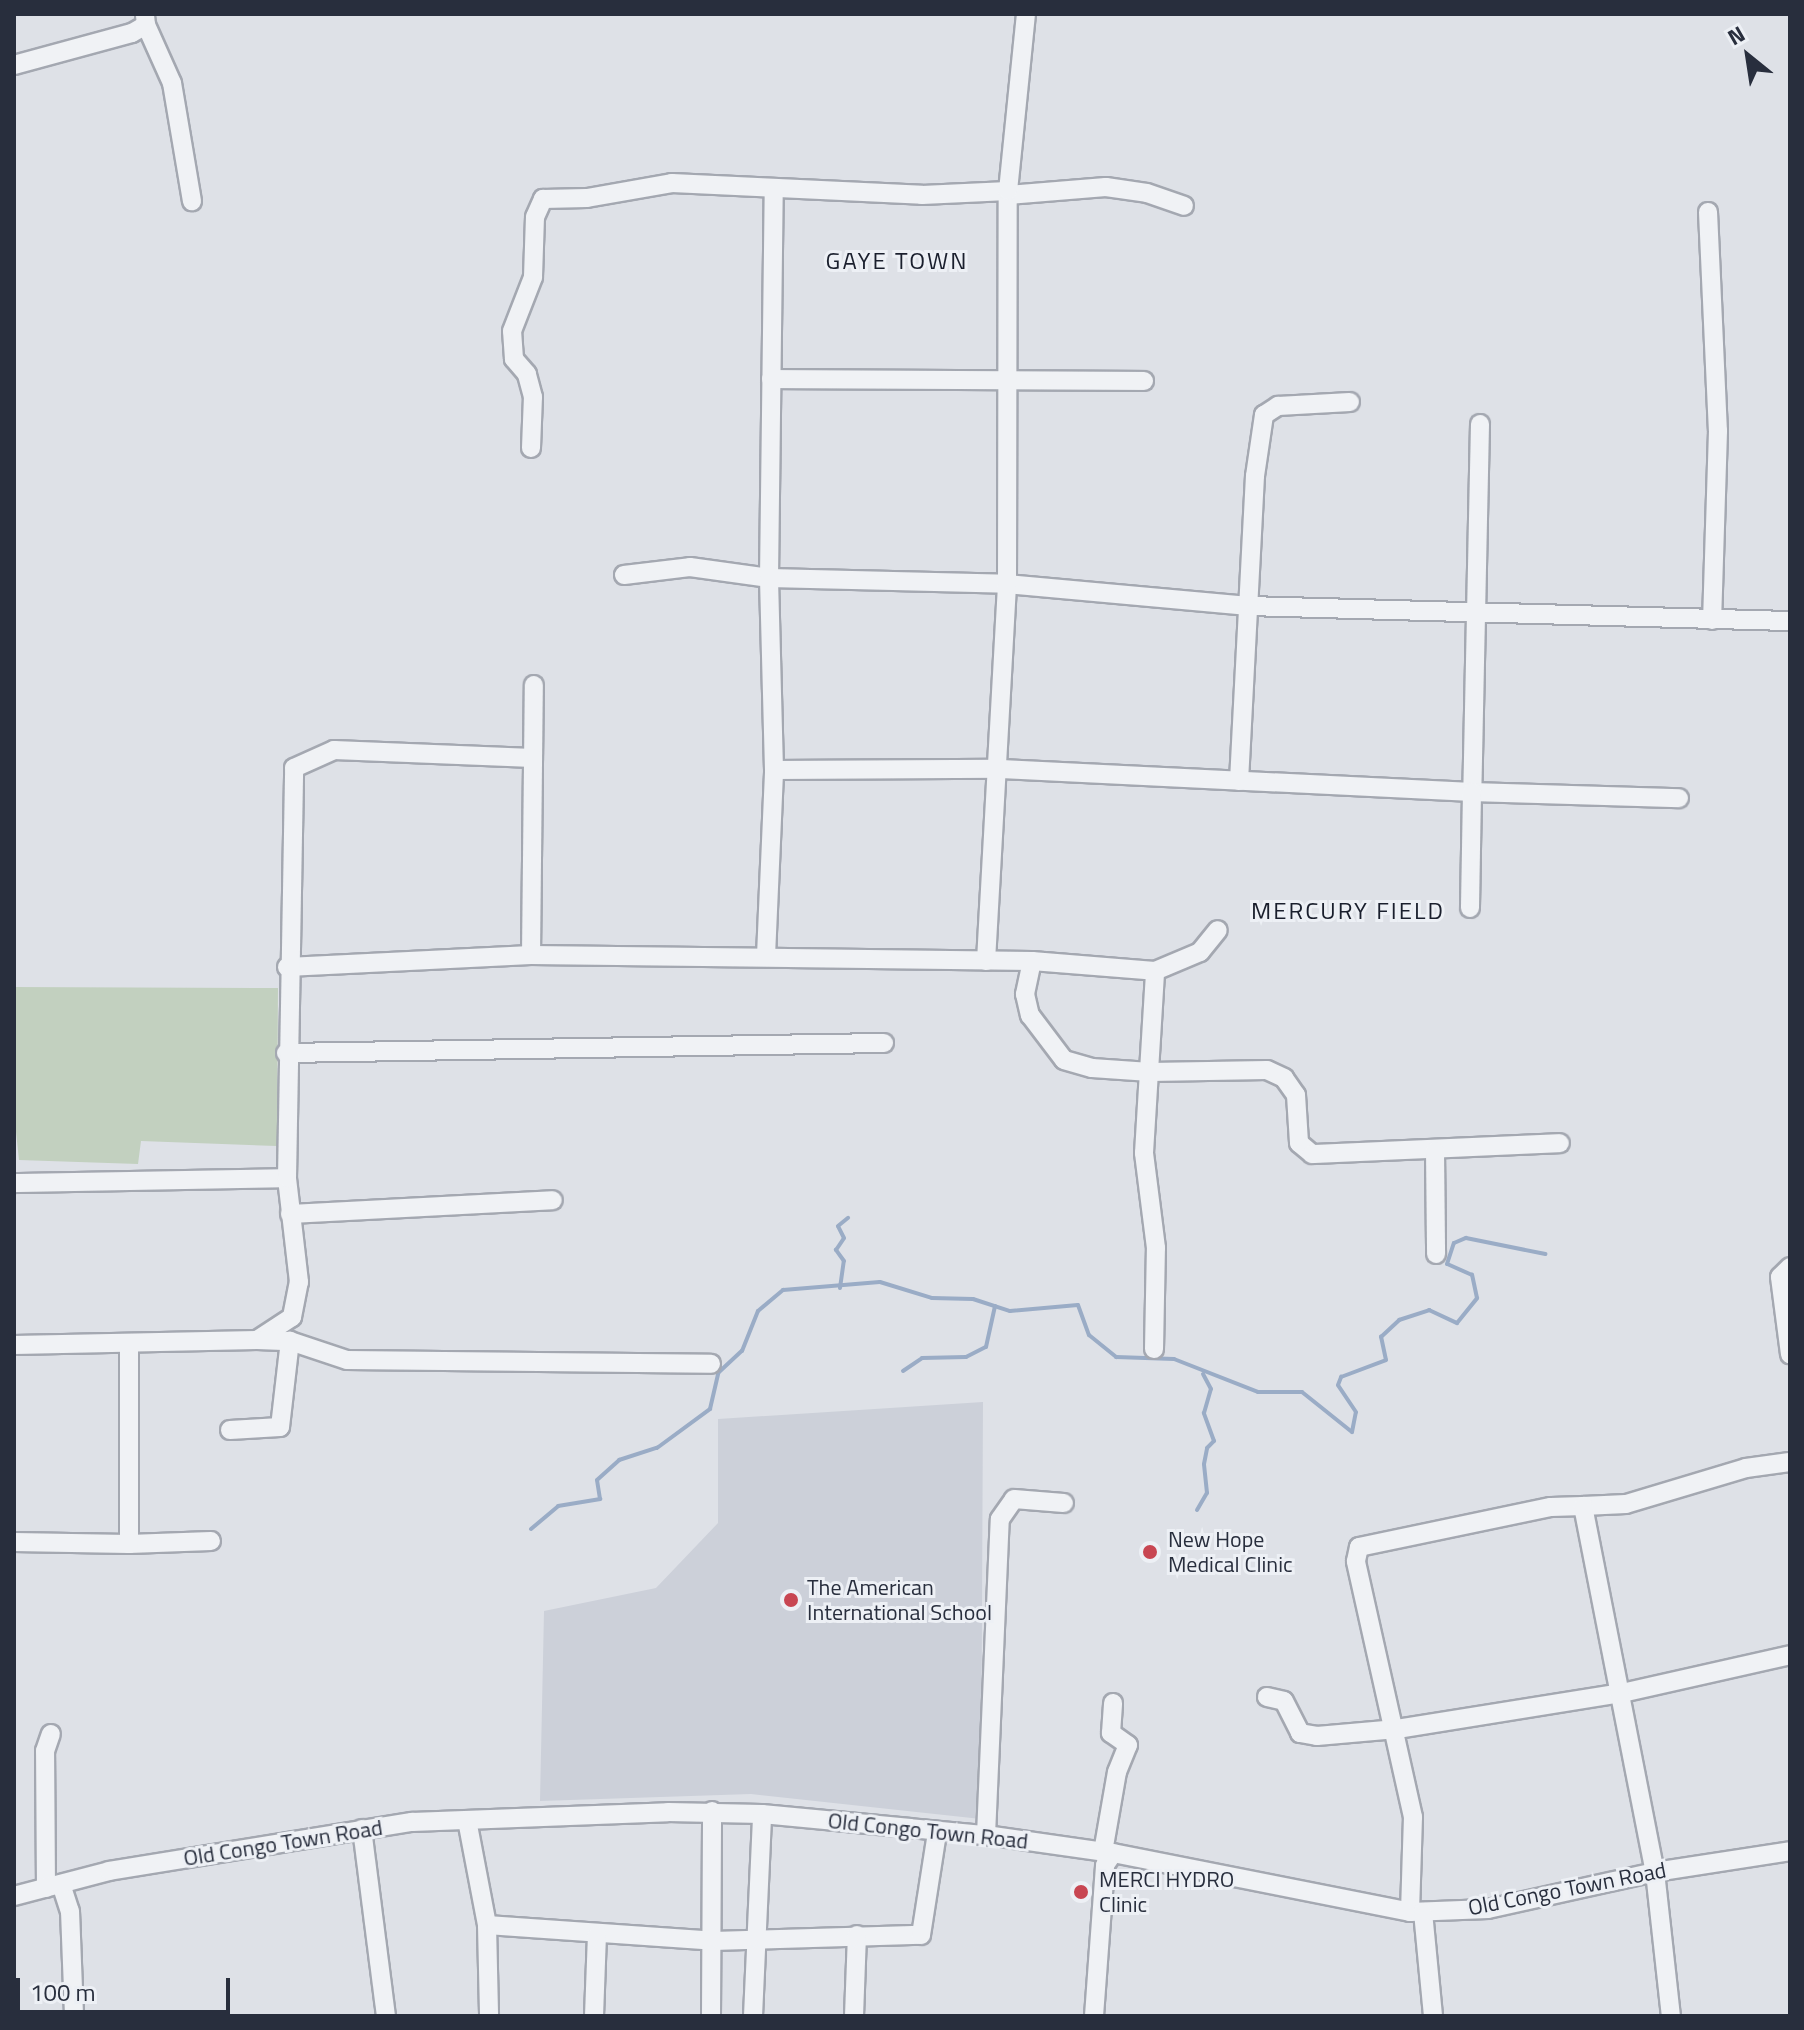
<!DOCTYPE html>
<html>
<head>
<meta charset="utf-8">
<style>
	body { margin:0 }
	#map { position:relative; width:1804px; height:2030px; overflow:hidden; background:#dee1e7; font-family:"Titillium Web",sans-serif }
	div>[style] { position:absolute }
	.built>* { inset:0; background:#ccd0d9 }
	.green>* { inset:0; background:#c2d0bf }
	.stream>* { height:4px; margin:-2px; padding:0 2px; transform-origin:2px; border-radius:2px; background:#9aacc6 }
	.roads { filter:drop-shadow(2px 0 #a4a8b1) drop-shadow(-2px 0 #a4a8b1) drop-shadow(0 2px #a4a8b1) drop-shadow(0 -2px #a4a8b1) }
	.minor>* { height:18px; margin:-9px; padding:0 9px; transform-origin:9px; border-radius:9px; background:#f0f2f5 }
	.dots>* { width:22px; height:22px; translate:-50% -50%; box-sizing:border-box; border:4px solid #edf0f5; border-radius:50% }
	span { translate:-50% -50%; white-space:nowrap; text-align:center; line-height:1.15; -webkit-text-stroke:6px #edf0f5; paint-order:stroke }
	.poi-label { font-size:22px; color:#282e3d }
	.left { translate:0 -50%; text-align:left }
	.street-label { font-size:22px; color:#282e3d }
	.neighbourhood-label { font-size:24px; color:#1a1f2d; letter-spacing:2px }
	.frame { position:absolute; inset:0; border:16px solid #282e3d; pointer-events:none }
	.north { position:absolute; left:1708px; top:16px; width:80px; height:80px; -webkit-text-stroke:6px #edf0f5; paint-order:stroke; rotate:330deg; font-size:22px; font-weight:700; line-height:32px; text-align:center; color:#282e3d }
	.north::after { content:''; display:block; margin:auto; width:28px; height:36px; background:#282e3d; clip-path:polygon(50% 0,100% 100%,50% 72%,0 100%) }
	.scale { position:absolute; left:16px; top:1978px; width:214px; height:36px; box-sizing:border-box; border:4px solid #282e3d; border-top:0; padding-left:10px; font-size:24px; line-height:28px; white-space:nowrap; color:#282e3d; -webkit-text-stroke:6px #edf0f5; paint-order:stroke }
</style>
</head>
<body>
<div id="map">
	<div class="built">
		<i style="clip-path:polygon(983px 1402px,981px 1819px,751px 1794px,540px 1801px,544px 1611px,656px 1588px,718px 1523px,718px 1419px)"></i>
	</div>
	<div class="green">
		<i style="clip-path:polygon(14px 987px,278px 988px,277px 1146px,141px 1141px,138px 1164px,19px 1160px,14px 1113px)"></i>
	</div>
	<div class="stream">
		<i style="left:840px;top:1288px;width:27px;rotate:-82deg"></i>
		<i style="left:844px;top:1261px;width:14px;rotate:-126deg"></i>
		<i style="left:836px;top:1250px;width:14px;rotate:-56deg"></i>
		<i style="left:844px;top:1238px;width:13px;rotate:-117deg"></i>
		<i style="left:838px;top:1226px;width:13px;rotate:-39deg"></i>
		<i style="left:903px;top:1371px;width:23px;rotate:-34deg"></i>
		<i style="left:922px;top:1358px;width:44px;rotate:-1.3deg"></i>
		<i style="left:966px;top:1357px;width:22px;rotate:-27deg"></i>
		<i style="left:986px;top:1347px;width:42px;rotate:-77.6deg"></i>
		<i style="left:1197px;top:1510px;width:20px;rotate:-60deg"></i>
		<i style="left:1207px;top:1493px;width:29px;rotate:-96deg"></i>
		<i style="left:1204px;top:1464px;width:16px;rotate:-79deg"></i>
		<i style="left:1207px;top:1448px;width:10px;rotate:-45deg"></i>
		<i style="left:1214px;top:1441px;width:30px;rotate:-110deg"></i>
		<i style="left:1204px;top:1413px;width:25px;rotate:-74deg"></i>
		<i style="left:1211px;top:1389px;width:17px;rotate:-118deg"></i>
		<i style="left:531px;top:1529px;width:35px;rotate:-40deg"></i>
		<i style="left:558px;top:1506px;width:43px;rotate:-9.5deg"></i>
		<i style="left:600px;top:1499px;width:19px;rotate:-99deg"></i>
		<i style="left:597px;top:1480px;width:30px;rotate:-42deg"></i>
		<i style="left:619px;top:1460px;width:40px;rotate:-18deg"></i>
		<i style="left:657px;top:1448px;width:66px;rotate:-36.3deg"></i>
		<i style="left:710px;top:1409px;width:37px;rotate:-77deg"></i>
		<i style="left:718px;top:1373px;width:33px;rotate:-43deg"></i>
		<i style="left:742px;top:1351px;width:43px;rotate:-68.2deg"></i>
		<i style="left:758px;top:1311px;width:33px;rotate:-40deg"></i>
		<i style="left:783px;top:1290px;width:97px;rotate:-4.7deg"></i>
		<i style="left:880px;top:1282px;width:54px;rotate:17.1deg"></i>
		<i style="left:932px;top:1298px;width:41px;rotate:1.4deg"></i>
		<i style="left:973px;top:1299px;width:39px;rotate:18deg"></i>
		<i style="left:1010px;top:1311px;width:68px;rotate:-5deg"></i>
		<i style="left:1078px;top:1305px;width:32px;rotate:70deg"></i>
		<i style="left:1089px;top:1335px;width:35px;rotate:39deg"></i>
		<i style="left:1116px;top:1357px;width:58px;rotate:2deg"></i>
		<i style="left:1174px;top:1359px;width:90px;rotate:21.4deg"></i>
		<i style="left:1258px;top:1392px;width:44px"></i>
		<i style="left:1302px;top:1392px;width:64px;rotate:38.7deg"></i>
		<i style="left:1352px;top:1432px;width:20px;rotate:-79deg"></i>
		<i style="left:1356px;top:1412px;width:32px;rotate:-124deg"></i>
		<i style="left:1338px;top:1385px;width:9px;rotate:-69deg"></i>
		<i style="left:1341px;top:1377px;width:48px;rotate:-20.7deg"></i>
		<i style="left:1386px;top:1360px;width:24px;rotate:-102deg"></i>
		<i style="left:1381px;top:1337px;width:25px;rotate:-43deg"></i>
		<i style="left:1399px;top:1320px;width:32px;rotate:-18deg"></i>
		<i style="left:1429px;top:1310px;width:31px;rotate:25deg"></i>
		<i style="left:1457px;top:1323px;width:32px;rotate:-51deg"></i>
		<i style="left:1477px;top:1298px;width:24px;rotate:-102deg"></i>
		<i style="left:1472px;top:1275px;width:27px;rotate:-156deg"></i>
		<i style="left:1447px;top:1264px;width:22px;rotate:-72deg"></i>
		<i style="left:1454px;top:1243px;width:13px;rotate:-23deg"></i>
		<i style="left:1466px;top:1238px;width:81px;rotate:11.4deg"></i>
	</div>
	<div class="roads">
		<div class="minor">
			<i style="left:146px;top:25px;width:64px;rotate:65.9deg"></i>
			<i style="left:172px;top:83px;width:120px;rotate:80.4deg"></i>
			<i style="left:14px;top:65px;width:122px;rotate:-15.2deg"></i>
			<i style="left:132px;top:33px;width:16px;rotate:-30deg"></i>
			<i style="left:146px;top:25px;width:10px;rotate:-96deg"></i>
			<i style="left:1008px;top:195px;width:98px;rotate:-4.7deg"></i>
			<i style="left:1106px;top:187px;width:41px;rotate:8.3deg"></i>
			<i style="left:1147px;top:193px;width:39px;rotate:19deg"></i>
			<i style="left:1708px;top:212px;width:219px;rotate:87.4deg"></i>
			<i style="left:1718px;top:431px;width:189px;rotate:91.8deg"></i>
			<i style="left:771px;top:379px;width:373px;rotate:0.3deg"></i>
			<i style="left:1480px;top:424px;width:368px;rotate:91.2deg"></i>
			<i style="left:1472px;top:792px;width:207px;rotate:1.7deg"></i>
			<i style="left:531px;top:448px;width:51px;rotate:-87.8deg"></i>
			<i style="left:533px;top:397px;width:24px;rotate:-105deg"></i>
			<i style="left:527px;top:374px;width:20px;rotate:-131deg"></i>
			<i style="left:514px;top:359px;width:28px;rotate:-94deg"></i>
			<i style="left:512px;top:331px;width:58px;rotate:-68.7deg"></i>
			<i style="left:533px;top:277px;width:60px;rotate:-88.1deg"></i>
			<i style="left:535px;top:217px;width:20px;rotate:-66deg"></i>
			<i style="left:543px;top:199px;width:44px;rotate:-1.3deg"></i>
			<i style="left:587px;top:198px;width:86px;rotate:-10deg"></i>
			<i style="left:672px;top:183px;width:250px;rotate:2.7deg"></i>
			<i style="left:922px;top:195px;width:86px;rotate:-2.7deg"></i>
			<i style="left:624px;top:575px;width:66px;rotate:-6.9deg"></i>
			<i style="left:690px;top:567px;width:80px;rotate:7.9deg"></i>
			<i style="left:769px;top:578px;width:238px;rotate:1.4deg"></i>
			<i style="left:1007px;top:584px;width:242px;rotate:5.2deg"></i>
			<i style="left:1248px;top:606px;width:542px;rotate:1.59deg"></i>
			<i style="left:774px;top:770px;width:227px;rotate:-0.3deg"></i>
			<i style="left:1001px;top:769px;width:472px;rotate:2.8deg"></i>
			<i style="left:1472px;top:792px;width:116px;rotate:91deg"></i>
			<i style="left:1239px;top:781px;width:305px;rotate:-87deg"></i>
			<i style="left:1255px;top:476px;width:62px;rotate:-81.6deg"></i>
			<i style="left:1264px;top:415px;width:17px;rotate:-33deg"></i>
			<i style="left:1278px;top:406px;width:72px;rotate:-3.2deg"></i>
			<i style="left:531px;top:955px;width:270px;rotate:-89.4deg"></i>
			<i style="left:766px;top:956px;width:186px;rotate:-87.5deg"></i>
			<i style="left:774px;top:770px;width:192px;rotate:-91.5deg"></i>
			<i style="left:769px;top:578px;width:389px;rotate:-89.3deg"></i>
			<i style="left:986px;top:961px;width:378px;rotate:-86.8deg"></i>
			<i style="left:1007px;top:584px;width:393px;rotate:-89.9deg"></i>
			<i style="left:1008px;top:191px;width:178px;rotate:-84.2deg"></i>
			<i style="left:1032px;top:961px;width:123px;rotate:4.6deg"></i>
			<i style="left:1155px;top:971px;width:49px;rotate:-22.9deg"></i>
			<i style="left:1200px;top:952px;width:28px;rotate:-51deg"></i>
			<i style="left:287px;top:967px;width:244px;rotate:-2.8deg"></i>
			<i style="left:531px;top:955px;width:501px;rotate:0.69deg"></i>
			<i style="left:1032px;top:961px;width:34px;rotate:102deg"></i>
			<i style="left:1025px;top:994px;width:22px;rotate:77deg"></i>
			<i style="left:1030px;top:1015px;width:56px;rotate:52.9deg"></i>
			<i style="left:1064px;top:1060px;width:29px;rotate:16deg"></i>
			<i style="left:1092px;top:1068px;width:58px;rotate:3.9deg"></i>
			<i style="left:1150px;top:1072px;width:117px;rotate:-1deg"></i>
			<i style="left:1267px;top:1070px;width:19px;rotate:25deg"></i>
			<i style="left:1284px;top:1078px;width:21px;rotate:55deg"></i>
			<i style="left:1296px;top:1095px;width:48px;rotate:86.4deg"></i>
			<i style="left:1299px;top:1143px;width:17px;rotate:40deg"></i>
			<i style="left:1312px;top:1154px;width:248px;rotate:-2.5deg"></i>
			<i style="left:286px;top:1053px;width:598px;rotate:-0.96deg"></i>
			<i style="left:1435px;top:1151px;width:103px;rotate:89.4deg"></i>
			<i style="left:14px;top:1183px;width:273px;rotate:-1deg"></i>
			<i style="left:290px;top:1214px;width:263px;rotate:-3deg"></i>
			<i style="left:1790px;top:1267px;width:14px;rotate:135deg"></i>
			<i style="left:1780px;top:1277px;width:78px;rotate:82.6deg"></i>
			<i style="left:257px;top:1340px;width:42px;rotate:-33.3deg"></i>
			<i style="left:292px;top:1317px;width:36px;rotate:-79deg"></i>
			<i style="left:299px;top:1282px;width:105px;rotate:-96.6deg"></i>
			<i style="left:287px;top:1178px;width:410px;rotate:-89deg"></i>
			<i style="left:294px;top:768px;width:44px;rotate:-24.2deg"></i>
			<i style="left:334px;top:750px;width:199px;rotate:2.3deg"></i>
			<i style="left:129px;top:1344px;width:200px;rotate:90deg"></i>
			<i style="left:129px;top:1544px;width:82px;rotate:-2.1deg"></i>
			<i style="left:14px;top:1345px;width:243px;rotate:-1.2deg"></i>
			<i style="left:257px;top:1340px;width:33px;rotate:2deg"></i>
			<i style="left:290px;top:1341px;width:60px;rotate:18.4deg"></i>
			<i style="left:347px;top:1360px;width:364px;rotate:0.6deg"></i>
			<i style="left:1154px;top:1349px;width:101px;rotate:-88.9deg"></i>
			<i style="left:1156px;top:1248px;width:96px;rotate:-97.2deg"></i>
			<i style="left:1144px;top:1153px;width:182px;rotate:-86.5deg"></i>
			<i style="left:230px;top:1430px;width:50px;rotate:-3.4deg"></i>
			<i style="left:280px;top:1427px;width:87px;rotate:-83.4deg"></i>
			<i style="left:1583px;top:1506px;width:43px;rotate:-2.7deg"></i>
			<i style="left:1626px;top:1504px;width:125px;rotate:-16.7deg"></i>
			<i style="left:1746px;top:1468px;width:44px;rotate:-7.8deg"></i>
			<i style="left:14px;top:1542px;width:115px;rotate:1deg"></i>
			<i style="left:1267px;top:1697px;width:17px;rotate:13deg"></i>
			<i style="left:1284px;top:1701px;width:36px;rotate:63deg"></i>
			<i style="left:1300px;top:1733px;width:17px;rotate:10deg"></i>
			<i style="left:1317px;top:1736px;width:80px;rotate:-5deg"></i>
			<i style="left:1397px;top:1729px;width:228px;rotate:-9.1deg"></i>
			<i style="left:1622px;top:1693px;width:172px;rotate:-12.7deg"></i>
			<i style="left:467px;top:1820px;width:107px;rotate:79.2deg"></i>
			<i style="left:487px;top:1925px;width:91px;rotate:88.7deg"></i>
			<i style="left:362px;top:1829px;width:189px;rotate:82.7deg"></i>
			<i style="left:986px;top:1835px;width:316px;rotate:-87.5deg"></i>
			<i style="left:1000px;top:1519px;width:24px;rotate:-55deg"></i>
			<i style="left:1014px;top:1499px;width:50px;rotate:4.6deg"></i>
			<i style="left:1103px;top:1852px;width:81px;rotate:-80.1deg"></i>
			<i style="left:1117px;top:1772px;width:29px;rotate:-68deg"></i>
			<i style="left:1128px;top:1745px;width:21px;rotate:-145deg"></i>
			<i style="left:1111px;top:1733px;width:30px;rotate:-86deg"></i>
			<i style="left:61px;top:1884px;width:28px;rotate:72deg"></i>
			<i style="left:70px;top:1911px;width:105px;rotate:87.8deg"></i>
			<i style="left:46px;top:1888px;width:137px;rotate:-90.4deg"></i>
			<i style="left:45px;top:1751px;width:18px;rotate:-71deg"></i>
			<i style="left:14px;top:1896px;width:98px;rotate:-14.7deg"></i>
			<i style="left:109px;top:1871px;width:307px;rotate:-9.2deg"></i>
			<i style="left:412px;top:1822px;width:256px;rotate:-2.2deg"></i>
			<i style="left:668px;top:1812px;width:94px;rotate:1.2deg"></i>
			<i style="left:762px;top:1814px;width:225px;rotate:5.4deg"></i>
			<i style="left:986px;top:1835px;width:128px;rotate:8.1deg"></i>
			<i style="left:1113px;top:1853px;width:303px;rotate:11.2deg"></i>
			<i style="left:1410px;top:1912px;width:78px;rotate:-2.2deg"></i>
			<i style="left:1488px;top:1909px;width:171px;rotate:-12.5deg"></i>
			<i style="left:1655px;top:1872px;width:137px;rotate:-8.8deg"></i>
			<i style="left:1410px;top:1912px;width:95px;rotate:-88.2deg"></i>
			<i style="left:1413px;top:1817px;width:262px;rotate:-102.6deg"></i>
			<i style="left:1356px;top:1561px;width:14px;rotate:-78deg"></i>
			<i style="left:1359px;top:1547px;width:196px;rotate:-11.8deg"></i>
			<i style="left:1551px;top:1507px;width:32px;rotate:-2deg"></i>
			<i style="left:1583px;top:1506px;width:373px;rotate:78.9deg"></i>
			<i style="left:1655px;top:1872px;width:145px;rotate:83.7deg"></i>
			<i style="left:1423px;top:1912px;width:104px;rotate:84.5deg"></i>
			<i style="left:487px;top:1925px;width:227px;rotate:4deg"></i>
			<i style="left:713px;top:1941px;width:208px;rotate:-1.7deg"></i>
			<i style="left:921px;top:1935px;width:103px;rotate:-81.1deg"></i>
			<i style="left:594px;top:2016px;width:81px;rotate:-87.9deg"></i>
			<i style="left:711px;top:2016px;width:205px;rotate:-89.7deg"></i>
			<i style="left:753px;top:2016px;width:202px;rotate:-87.4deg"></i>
			<i style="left:854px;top:2016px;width:81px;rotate:-87.9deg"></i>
			<i style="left:1094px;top:2016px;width:151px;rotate:-85.8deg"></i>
			<i style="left:1105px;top:1865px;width:14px;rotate:-56deg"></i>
		</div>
	</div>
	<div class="dots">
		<i style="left:1150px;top:1552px;background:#c84652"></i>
		<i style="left:791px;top:1600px;background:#c84652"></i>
		<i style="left:1081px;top:1892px;background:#c84652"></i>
	</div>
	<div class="poi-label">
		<span class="left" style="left:1168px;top:1552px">New Hope<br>Medical Clinic</span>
		<span class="left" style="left:807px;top:1600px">The American<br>International School</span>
		<span class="left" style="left:1099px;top:1892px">MERCI HYDRO<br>Clinic</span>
	</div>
	<div class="street-label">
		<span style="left:928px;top:1831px;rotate:6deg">Old Congo Town Road</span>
		<span style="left:283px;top:1843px;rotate:-9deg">Old Congo Town Road</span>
		<span style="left:1567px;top:1889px;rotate:-11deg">Old Congo Town Road</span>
	</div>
	<div class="neighbourhood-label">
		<span style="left:897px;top:261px">GAYE TOWN</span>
		<span style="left:1348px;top:911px">MERCURY FIELD</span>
	</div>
	<div class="frame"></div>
	<div class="north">N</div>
	<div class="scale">100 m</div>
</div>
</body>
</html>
